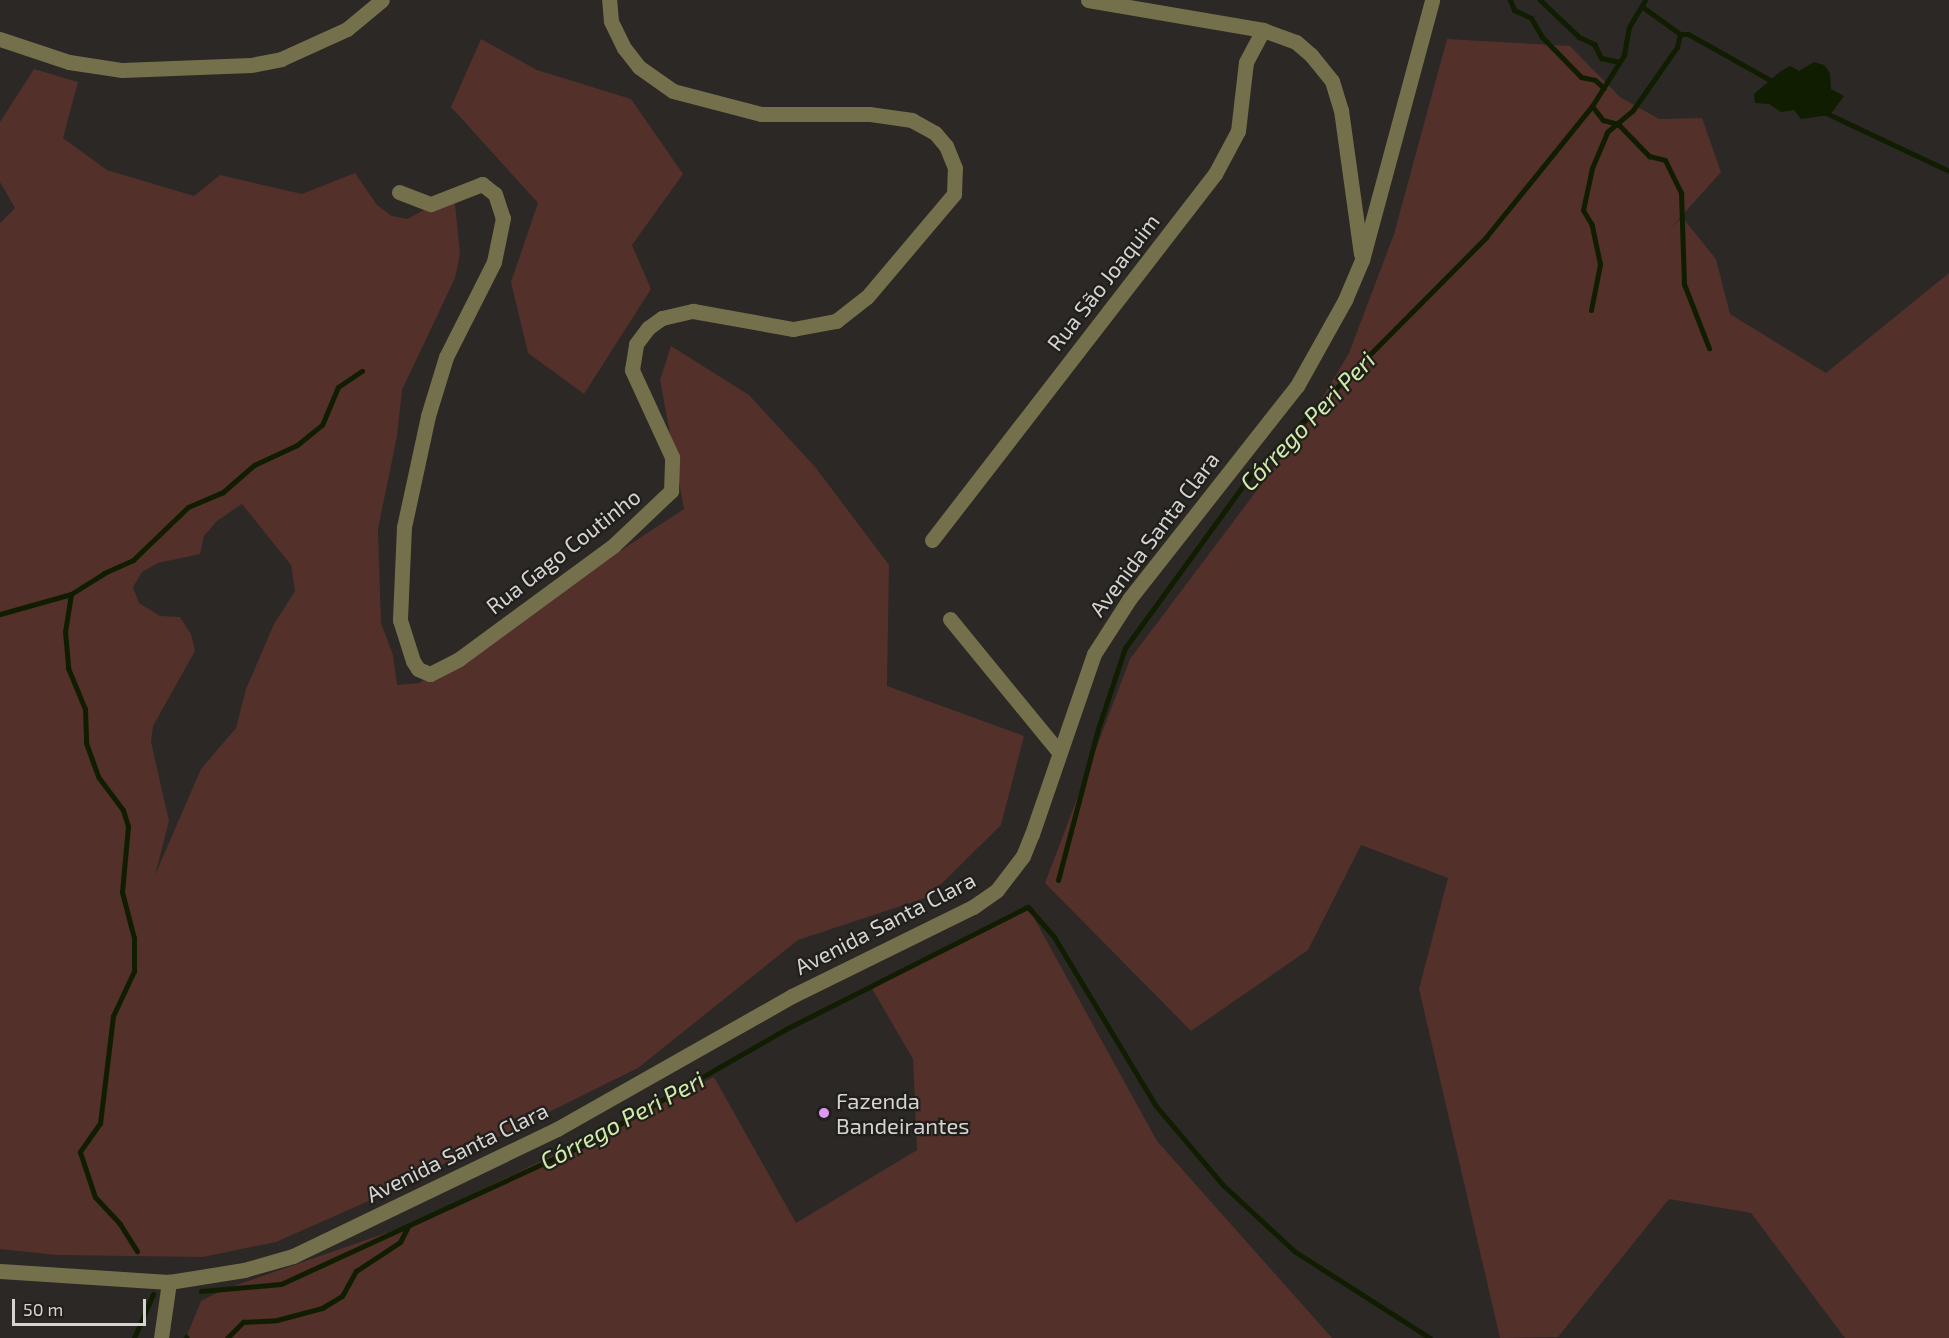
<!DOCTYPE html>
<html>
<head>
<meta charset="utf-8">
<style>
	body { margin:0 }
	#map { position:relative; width:1949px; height:1338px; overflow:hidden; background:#2b2825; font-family:"Exo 2",sans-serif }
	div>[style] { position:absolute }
	.green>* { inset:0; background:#53302a }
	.water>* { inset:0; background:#111d00 }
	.stream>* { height:5px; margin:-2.5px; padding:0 2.5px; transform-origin:2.5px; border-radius:2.5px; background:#111d00 }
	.minor>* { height:15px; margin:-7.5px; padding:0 7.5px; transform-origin:7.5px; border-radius:7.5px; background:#74704b }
	.dots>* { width:16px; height:16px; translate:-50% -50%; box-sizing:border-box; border:3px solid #211f1b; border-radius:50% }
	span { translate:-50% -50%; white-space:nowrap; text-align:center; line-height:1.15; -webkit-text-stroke:4.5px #211f1b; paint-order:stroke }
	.street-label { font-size:22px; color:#d5d4d2 }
	.poi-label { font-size:22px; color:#d5d4d2 }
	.left { translate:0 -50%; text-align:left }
	.water-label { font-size:24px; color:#d0ecaa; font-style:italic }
	.scale { position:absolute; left:12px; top:1299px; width:134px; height:27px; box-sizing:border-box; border:3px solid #d5d4d2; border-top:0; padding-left:8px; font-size:18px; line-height:21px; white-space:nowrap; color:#d5d4d2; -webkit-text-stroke:4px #211f1b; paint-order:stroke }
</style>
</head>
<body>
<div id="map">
	<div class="green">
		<i style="clip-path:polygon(481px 39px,537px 70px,631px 99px,683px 174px,632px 245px,651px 289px,584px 394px,528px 353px,511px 282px,538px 203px,451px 107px)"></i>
		<i style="clip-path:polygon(1447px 39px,1570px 46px,1620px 97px,1659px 119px,1702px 118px,1721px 172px,1669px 230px,1682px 217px,1716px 259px,1730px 314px,1826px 373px,1949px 273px,1949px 1338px,1845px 1338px,1751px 1213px,1669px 1199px,1558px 1337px,1500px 1338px,1419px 989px,1448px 878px,1361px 845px,1308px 950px,1191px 1031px,1045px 883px,1130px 659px,1306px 425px,1349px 353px,1394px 234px)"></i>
		<i style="clip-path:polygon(evenodd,34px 69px,78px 82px,63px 138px,107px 170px,194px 196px,220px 175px,302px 194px,355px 173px,377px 205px,392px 216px,407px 219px,445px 199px,455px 204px,460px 254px,455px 278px,402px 390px,397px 436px,378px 529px,381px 623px,393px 655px,397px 685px,419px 683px,684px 509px,660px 380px,671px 346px,749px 395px,816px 468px,889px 565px,887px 686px,1024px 736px,1001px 825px,928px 897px,798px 940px,638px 1068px,371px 1200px,276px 1242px,203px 1257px,56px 1255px,0 1249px,0 223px,15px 208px,0 182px,0 122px,34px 69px,242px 504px,291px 565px,295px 591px,274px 624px,246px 689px,236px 728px,201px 769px,155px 875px,169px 821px,151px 742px,153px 726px,195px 651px,191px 634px,180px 617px,160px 616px,139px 603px,133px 587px,142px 572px,158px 563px,200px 554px,204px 536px,217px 521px,242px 504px)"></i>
		<i style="clip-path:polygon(1028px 907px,1157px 1141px,1332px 1338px,186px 1338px,201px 1301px,225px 1289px,409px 1225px,714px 1077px,796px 1223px,917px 1150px,913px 1059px,871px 987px)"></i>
	</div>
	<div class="water">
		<i style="clip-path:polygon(1814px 62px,1824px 65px,1830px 73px,1831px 89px,1844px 96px,1830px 115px,1801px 119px,1794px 110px,1781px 112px,1769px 104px,1755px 103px,1754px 94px,1781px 71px,1790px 66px,1799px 71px)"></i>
	</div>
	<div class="stream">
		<i style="left:1510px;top:0;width:11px;rotate:68deg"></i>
		<i style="left:1514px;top:10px;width:19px;rotate:25deg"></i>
		<i style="left:1531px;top:18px;width:22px;rotate:60deg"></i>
		<i style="left:1542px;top:37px;width:56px;rotate:45.7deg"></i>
		<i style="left:1581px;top:77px;width:14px;rotate:12deg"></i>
		<i style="left:1595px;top:80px;width:12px;rotate:42deg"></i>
		<i style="left:1540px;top:0;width:54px;rotate:43.5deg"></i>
		<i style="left:1579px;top:37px;width:17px;rotate:25deg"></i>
		<i style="left:1594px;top:44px;width:16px;rotate:63deg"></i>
		<i style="left:1601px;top:58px;width:19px;rotate:12deg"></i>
		<i style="left:1644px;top:8px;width:44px;rotate:35.8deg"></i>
		<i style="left:1680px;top:34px;width:8px"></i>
		<i style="left:1688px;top:34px;width:102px;rotate:29.3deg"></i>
		<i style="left:1592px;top:106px;width:18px;rotate:52deg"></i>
		<i style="left:1603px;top:120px;width:16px;rotate:15deg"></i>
		<i style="left:1618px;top:124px;width:45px;rotate:45.9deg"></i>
		<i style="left:1649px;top:156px;width:16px;rotate:14deg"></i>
		<i style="left:1665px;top:160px;width:37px;rotate:64deg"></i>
		<i style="left:1681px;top:193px;width:91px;rotate:88.1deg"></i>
		<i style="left:1684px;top:284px;width:69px;rotate:68.7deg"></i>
		<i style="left:1826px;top:113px;width:136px;rotate:25.2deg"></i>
		<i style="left:1591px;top:310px;width:47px;rotate:-78.9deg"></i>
		<i style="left:1600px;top:264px;width:40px;rotate:-102deg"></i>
		<i style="left:1592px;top:225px;width:17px;rotate:-121deg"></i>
		<i style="left:1583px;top:210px;width:43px;rotate:-77.9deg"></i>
		<i style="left:1592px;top:168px;width:39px;rotate:-67deg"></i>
		<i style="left:1607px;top:132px;width:34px;rotate:-40deg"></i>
		<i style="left:1633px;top:110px;width:77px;rotate:-55.1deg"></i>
		<i style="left:1677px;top:47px;width:13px;rotate:-77deg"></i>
		<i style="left:71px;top:594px;width:37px;rotate:99deg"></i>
		<i style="left:65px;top:631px;width:37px;rotate:85deg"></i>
		<i style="left:68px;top:668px;width:44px;rotate:67.5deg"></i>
		<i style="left:85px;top:709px;width:34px;rotate:88deg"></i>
		<i style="left:86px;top:743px;width:37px;rotate:70deg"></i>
		<i style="left:99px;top:778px;width:40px;rotate:53deg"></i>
		<i style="left:123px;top:810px;width:17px;rotate:73deg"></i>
		<i style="left:128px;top:826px;width:66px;rotate:95.2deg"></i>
		<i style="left:122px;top:892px;width:48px;rotate:75.4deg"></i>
		<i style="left:134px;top:938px;width:33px;rotate:90deg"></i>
		<i style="left:134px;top:971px;width:50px;rotate:115deg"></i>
		<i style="left:113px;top:1016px;width:108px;rotate:96.9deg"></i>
		<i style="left:100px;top:1123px;width:35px;rotate:125deg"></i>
		<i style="left:80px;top:1152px;width:47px;rotate:71.6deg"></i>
		<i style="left:95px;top:1197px;width:37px;rotate:47deg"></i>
		<i style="left:120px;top:1224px;width:32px;rotate:58deg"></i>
		<i style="left:0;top:614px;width:74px;rotate:-15.7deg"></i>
		<i style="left:71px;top:594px;width:39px;rotate:-32deg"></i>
		<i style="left:104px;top:573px;width:32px;rotate:-24deg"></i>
		<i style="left:133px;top:560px;width:76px;rotate:-43.9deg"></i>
		<i style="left:188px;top:507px;width:38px;rotate:-23deg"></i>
		<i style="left:223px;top:492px;width:41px;rotate:-41.1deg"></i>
		<i style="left:254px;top:465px;width:47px;rotate:-24.9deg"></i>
		<i style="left:297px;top:445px;width:32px;rotate:-39deg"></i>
		<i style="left:322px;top:425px;width:41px;rotate:-67.2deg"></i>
		<i style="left:338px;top:387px;width:29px;rotate:-34deg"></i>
		<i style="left:1058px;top:880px;width:153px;rotate:-75.2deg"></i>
		<i style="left:1097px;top:732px;width:89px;rotate:-71.6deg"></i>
		<i style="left:1125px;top:648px;width:218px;rotate:-54deg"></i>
		<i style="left:1253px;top:472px;width:331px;rotate:-45.2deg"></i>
		<i style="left:1486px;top:237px;width:169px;rotate:-51deg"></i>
		<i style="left:1592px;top:106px;width:60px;rotate:-57.9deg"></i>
		<i style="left:1624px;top:55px;width:28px;rotate:-80deg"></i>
		<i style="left:1629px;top:27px;width:31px;rotate:-59deg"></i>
		<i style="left:201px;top:1291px;width:80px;rotate:-5deg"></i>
		<i style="left:281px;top:1284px;width:337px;rotate:-24.7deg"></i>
		<i style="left:587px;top:1143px;width:229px;rotate:-29.8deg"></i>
		<i style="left:786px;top:1029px;width:271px;rotate:-26.8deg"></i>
		<i style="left:1028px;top:907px;width:40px;rotate:49deg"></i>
		<i style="left:1054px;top:937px;width:197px;rotate:58.9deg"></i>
		<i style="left:1156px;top:1106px;width:104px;rotate:49.7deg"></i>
		<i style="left:1223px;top:1185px;width:97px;rotate:42.9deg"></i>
		<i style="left:1294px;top:1251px;width:161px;rotate:32.6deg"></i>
		<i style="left:186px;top:1337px;width:1px;rotate:45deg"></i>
		<i style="left:134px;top:1338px;width:48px;rotate:-66.6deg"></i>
		<i style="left:227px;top:1338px;width:23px;rotate:-45deg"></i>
		<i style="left:243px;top:1322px;width:34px;rotate:-3deg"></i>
		<i style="left:277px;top:1320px;width:47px;rotate:-14.9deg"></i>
		<i style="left:322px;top:1308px;width:23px;rotate:-31deg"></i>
		<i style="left:342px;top:1296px;width:29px;rotate:-61deg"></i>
		<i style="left:356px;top:1271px;width:53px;rotate:-33.4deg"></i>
		<i style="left:400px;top:1242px;width:18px;rotate:-63deg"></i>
	</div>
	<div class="minor">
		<i style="left:1088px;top:0;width:178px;rotate:9.7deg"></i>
		<i style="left:1263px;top:30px;width:35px;rotate:20deg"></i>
		<i style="left:1296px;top:42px;width:20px;rotate:41deg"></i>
		<i style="left:1311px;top:55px;width:33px;rotate:51deg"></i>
		<i style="left:1332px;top:81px;width:30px;rotate:73deg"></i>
		<i style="left:1341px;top:110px;width:145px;rotate:82.1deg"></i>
		<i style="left:0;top:39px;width:73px;rotate:18.4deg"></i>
		<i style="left:69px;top:62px;width:54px;rotate:8.6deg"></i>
		<i style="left:122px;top:70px;width:129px;rotate:-2.2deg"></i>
		<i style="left:251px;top:65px;width:31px;rotate:-11deg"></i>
		<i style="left:281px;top:59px;width:72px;rotate:-24.4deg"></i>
		<i style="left:347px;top:29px;width:45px;rotate:-39.6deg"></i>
		<i style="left:399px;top:192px;width:34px;rotate:21deg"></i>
		<i style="left:431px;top:204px;width:55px;rotate:-21.4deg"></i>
		<i style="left:482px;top:184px;width:16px;rotate:38deg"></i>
		<i style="left:495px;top:194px;width:25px;rotate:72deg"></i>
		<i style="left:503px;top:218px;width:45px;rotate:101.6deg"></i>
		<i style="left:494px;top:262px;width:106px;rotate:116.8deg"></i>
		<i style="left:446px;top:357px;width:62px;rotate:107deg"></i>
		<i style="left:428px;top:416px;width:114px;rotate:102.2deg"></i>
		<i style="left:404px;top:527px;width:93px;rotate:92.5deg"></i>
		<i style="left:400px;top:620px;width:43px;rotate:72.4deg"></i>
		<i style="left:413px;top:661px;width:9px;rotate:58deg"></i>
		<i style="left:418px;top:669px;width:13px;rotate:23deg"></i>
		<i style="left:430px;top:674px;width:33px;rotate:-27deg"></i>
		<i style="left:459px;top:659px;width:192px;rotate:-36.3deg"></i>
		<i style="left:614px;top:545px;width:79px;rotate:-43.5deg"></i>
		<i style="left:671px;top:491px;width:34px;rotate:-88deg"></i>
		<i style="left:672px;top:457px;width:96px;rotate:-114.7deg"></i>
		<i style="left:632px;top:370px;width:26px;rotate:-81deg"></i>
		<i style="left:636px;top:344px;width:20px;rotate:-53deg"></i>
		<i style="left:648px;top:328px;width:17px;rotate:-36deg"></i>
		<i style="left:662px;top:318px;width:32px;rotate:-13deg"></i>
		<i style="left:693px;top:311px;width:102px;rotate:10.2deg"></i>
		<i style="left:793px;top:329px;width:44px;rotate:-10.5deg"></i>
		<i style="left:836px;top:321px;width:39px;rotate:-38deg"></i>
		<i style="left:867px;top:297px;width:135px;rotate:-49.8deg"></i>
		<i style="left:954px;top:194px;width:26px;rotate:-88deg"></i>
		<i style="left:955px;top:168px;width:24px;rotate:-112deg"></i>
		<i style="left:946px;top:146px;width:17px;rotate:-130deg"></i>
		<i style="left:935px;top:133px;width:26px;rotate:-151deg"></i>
		<i style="left:912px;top:120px;width:42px;rotate:-171.9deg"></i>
		<i style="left:870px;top:114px;width:109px;rotate:180deg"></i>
		<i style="left:761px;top:114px;width:91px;rotate:-165.4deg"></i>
		<i style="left:673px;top:91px;width:42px;rotate:-144.8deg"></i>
		<i style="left:639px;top:67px;width:24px;rotate:-128deg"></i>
		<i style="left:624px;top:48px;width:30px;rotate:-116deg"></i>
		<i style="left:611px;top:21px;width:21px;rotate:-95deg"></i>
		<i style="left:932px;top:540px;width:463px;rotate:-52.3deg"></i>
		<i style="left:1215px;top:174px;width:49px;rotate:-61.9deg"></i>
		<i style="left:1238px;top:131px;width:69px;rotate:-83.4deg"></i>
		<i style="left:1246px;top:62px;width:36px;rotate:-62deg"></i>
		<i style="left:950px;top:619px;width:172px;rotate:50.7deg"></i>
		<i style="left:0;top:1271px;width:169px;rotate:3.7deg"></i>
		<i style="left:169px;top:1282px;width:76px;rotate:-9.1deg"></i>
		<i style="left:244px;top:1270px;width:51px;rotate:-15.9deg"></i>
		<i style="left:293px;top:1256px;width:293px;rotate:-25.7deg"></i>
		<i style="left:557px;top:1129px;width:270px;rotate:-29.5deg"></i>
		<i style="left:792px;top:996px;width:202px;rotate:-26.2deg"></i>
		<i style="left:973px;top:907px;width:29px;rotate:-35deg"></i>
		<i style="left:997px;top:890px;width:43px;rotate:-52.6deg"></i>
		<i style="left:1023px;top:856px;width:24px;rotate:-68deg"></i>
		<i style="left:1032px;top:834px;width:190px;rotate:-71deg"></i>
		<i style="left:1094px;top:654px;width:67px;rotate:-57.3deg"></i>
		<i style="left:1130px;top:598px;width:270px;rotate:-51.8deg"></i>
		<i style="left:1297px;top:386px;width:98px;rotate:-60.8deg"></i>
		<i style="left:1345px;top:300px;width:43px;rotate:-67deg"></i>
		<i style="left:1362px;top:260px;width:269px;rotate:-74.9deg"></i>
		<i style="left:161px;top:1338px;width:57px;rotate:-81.9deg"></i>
	</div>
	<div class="dots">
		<i style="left:824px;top:1113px;background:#de98f2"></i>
	</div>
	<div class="street-label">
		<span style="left:1103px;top:282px;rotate:-52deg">Rua São Joaquim</span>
		<span style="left:1154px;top:534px;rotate:-53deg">Avenida Santa Clara</span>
		<span style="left:563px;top:551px;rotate:-38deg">Rua Gago Coutinho</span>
		<span style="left:885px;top:923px;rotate:-27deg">Avenida Santa Clara</span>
		<span style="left:457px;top:1152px;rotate:-26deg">Avenida Santa Clara</span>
	</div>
	<div class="poi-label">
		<span class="left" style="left:836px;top:1113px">Fazenda<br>Bandeirantes</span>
	</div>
	<div class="water-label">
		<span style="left:1307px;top:421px;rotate:-46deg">Córrego Peri Peri</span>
		<span style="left:622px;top:1120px;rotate:-28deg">Córrego Peri Peri</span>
	</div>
	<div class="scale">50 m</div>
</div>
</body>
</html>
